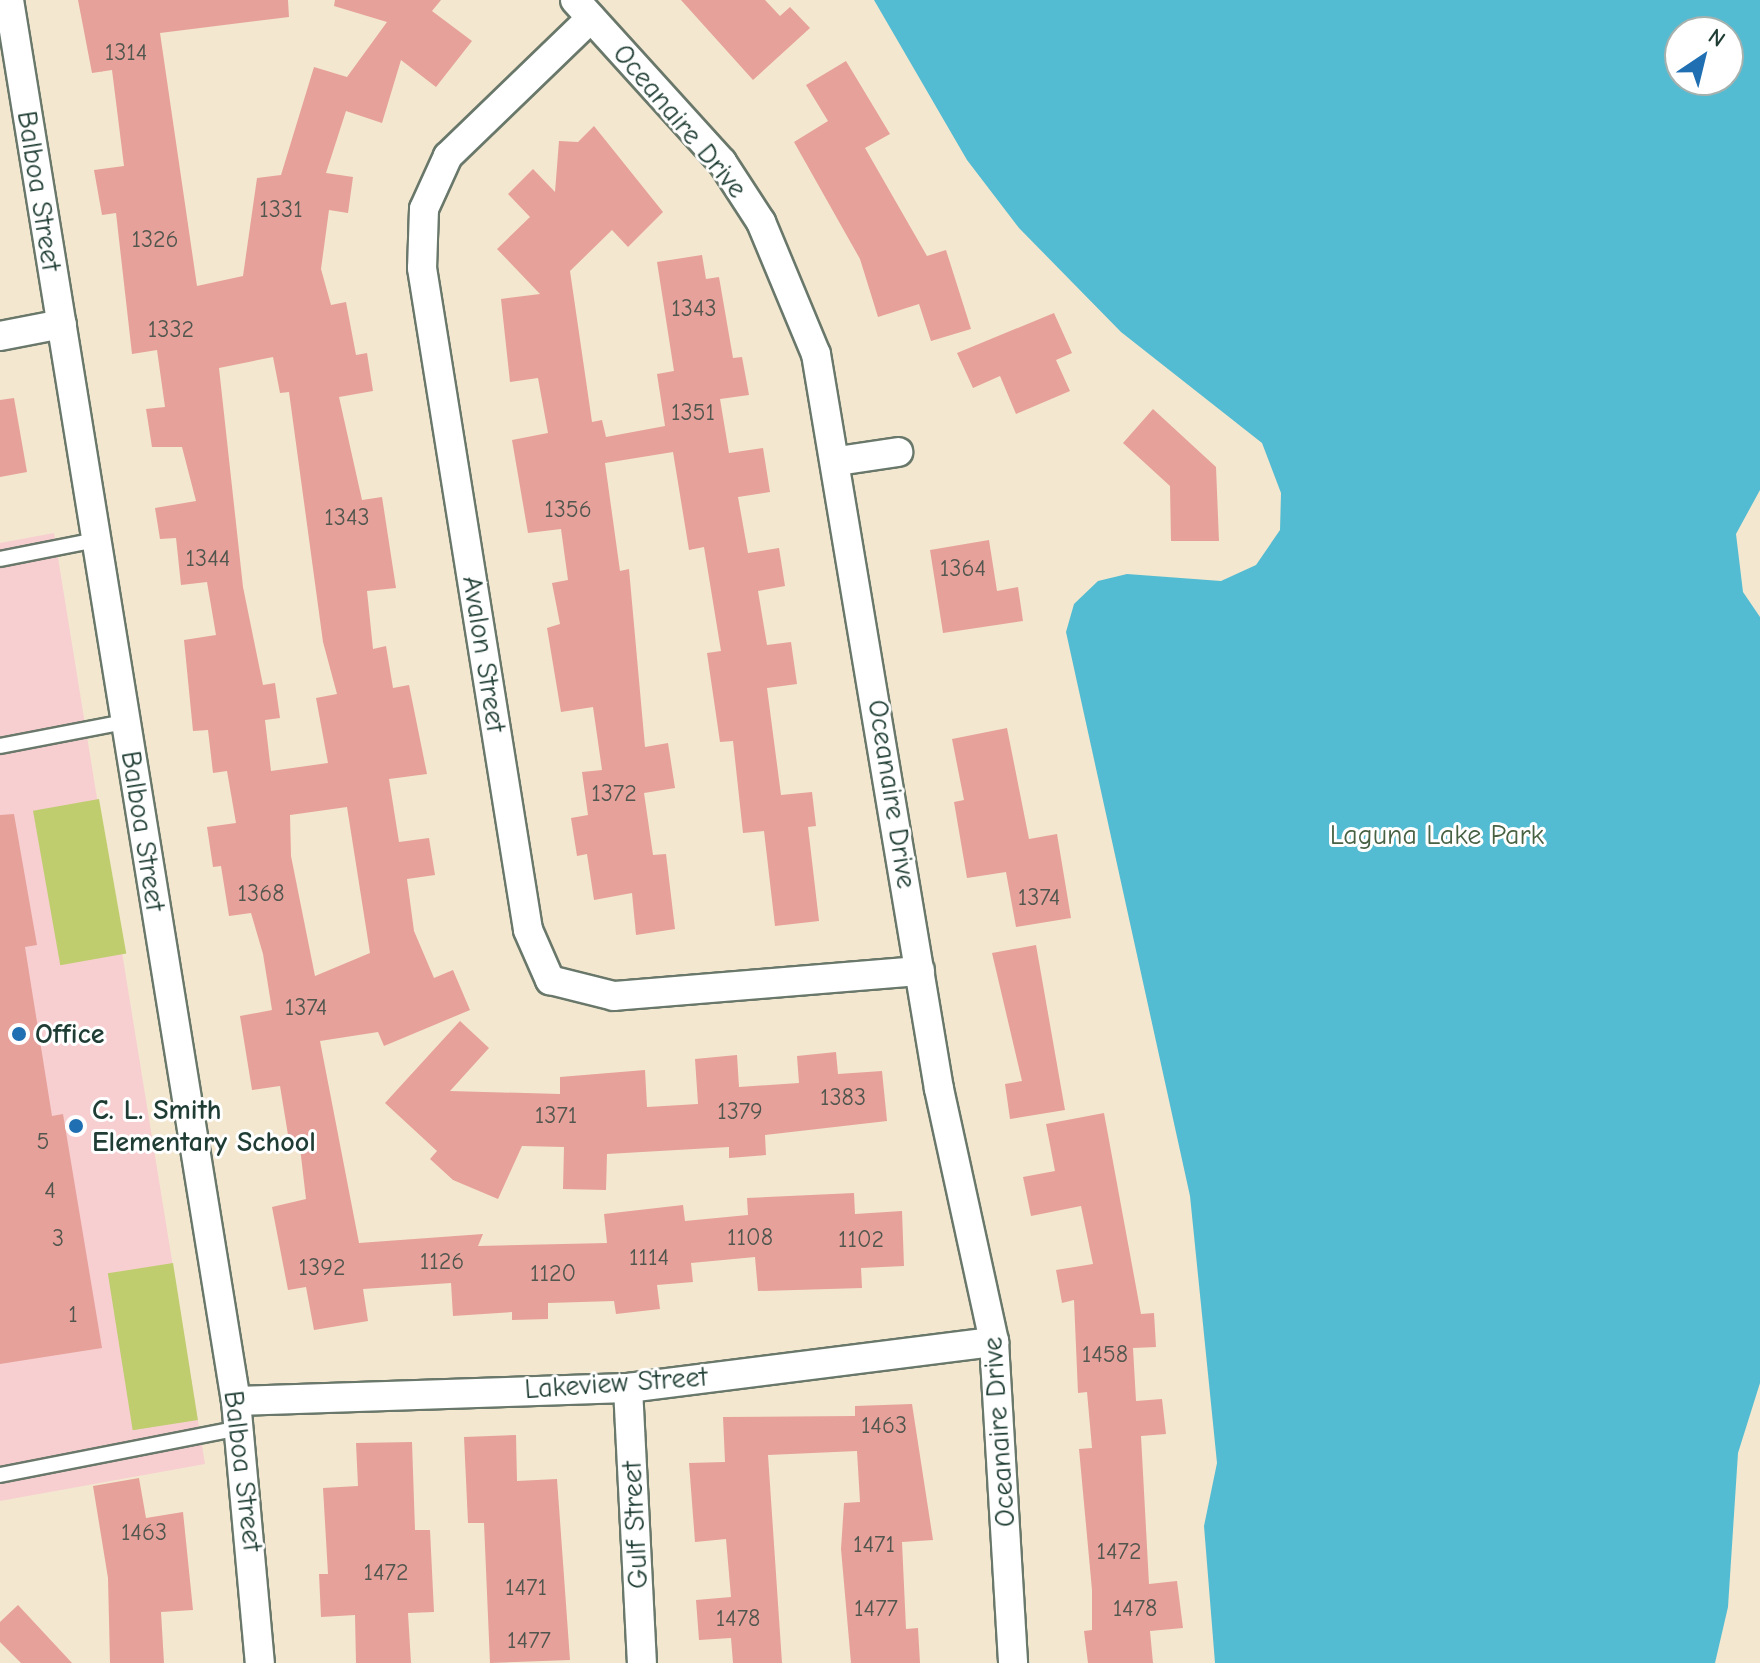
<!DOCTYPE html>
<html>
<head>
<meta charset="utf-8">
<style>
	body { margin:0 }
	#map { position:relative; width:1760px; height:1663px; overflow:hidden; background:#f3e7cf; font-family:"Comic Neue",sans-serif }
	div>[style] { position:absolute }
	.built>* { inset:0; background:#f7cfd1 }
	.green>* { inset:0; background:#bfcd6f; transform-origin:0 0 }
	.water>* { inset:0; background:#54bcd2 }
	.building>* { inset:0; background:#e6a19a }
	.roads { filter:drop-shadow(2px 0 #69786a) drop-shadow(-2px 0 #69786a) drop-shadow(0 2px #69786a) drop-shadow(0 -2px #69786a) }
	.service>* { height:14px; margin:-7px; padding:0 7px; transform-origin:7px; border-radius:7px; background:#fff }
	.minor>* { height:28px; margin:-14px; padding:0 14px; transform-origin:14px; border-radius:14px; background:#fff }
	.dots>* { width:22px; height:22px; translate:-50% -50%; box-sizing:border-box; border:4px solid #fff; border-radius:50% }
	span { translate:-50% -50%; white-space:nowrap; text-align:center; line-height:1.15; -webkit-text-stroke:6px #fff; paint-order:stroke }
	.number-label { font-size:24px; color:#51564e }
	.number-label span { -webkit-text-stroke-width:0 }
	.street-label { font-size:28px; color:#1f3d34 }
	.park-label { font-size:28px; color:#476143 }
	.poi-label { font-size:28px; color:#1f3d34; font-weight:700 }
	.left { translate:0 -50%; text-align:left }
	.north { position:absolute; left:1664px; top:16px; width:80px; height:80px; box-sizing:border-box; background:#fff; border:2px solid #a5b1ae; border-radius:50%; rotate:35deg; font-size:22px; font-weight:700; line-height:32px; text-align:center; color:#1f3d34 }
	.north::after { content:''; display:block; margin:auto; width:28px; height:36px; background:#1f6fb2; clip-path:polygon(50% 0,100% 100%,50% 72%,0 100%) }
</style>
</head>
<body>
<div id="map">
	<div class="built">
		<i style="clip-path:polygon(54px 533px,205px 1464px,0 1501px,0 543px)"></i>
	</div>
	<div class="green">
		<i style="left:99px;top:799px;width:157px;height:67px;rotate:80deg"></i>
		<i style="left:173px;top:1263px;width:159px;height:66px;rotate:81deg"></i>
	</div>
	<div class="water">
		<i style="clip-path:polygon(evenodd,874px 0,1760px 0,1760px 490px,1736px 534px,1743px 592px,1760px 617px,1760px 1383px,1738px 1453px,1728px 1607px,1715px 1663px,1215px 1663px,1204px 1526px,1217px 1463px,1190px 1196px,1066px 632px,1074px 604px,1098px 581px,1127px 574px,1221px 581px,1256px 565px,1280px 530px,1281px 493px,1262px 443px,1121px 332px,1019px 228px,967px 160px,874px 0,1680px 32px,1728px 32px,1728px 80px,1680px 80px,1680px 32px)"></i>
	</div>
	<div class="building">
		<i style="clip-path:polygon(evenodd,78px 0,288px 0,289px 17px,160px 33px,197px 286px,243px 276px,257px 178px,281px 175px,314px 67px,347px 77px,387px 22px,334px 6px,335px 0,441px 0,432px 11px,472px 41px,436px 87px,401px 60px,382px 123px,346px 111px,326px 173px,353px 177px,348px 213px,329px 210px,321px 269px,331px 305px,346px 302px,356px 355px,367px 353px,373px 391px,339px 397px,362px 500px,382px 497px,396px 588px,367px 591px,373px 649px,386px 646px,393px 688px,409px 685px,427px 774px,389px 779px,399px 842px,429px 838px,435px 875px,407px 879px,414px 931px,434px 978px,453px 970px,470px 1010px,384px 1046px,378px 1032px,320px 1041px,359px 1243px,483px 1234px,478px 1246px,607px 1243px,604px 1214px,683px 1205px,685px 1221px,748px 1215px,747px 1198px,854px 1193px,855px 1214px,902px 1211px,904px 1266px,861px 1268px,862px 1288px,758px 1291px,755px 1257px,691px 1263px,693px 1282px,657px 1285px,660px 1309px,616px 1314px,614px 1301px,548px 1303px,548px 1319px,512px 1320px,512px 1312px,453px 1316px,451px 1283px,363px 1289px,368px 1321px,314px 1330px,306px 1287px,288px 1290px,272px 1207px,306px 1199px,299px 1139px,289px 1141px,280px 1086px,252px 1090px,240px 1016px,272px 1010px,263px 954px,251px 913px,229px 916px,221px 866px,213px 867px,207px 827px,236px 823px,227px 771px,213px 773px,208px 730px,193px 731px,184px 640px,216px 635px,207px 582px,181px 585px,176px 538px,160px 539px,155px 508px,196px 501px,182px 447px,152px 447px,146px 409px,165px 407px,157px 350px,132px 354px,116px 213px,102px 215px,94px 170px,124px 166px,112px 70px,92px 73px,78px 0,273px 357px,280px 393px,289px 392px,323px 642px,337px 694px,316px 698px,328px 763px,271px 771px,265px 720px,280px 718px,275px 683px,263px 685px,243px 587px,219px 368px,273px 357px,78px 0,347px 807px,370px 953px,315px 976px,291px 856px,290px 815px,347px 807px)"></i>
		<i style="clip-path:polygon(681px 0,765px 0,780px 16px,790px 7px,810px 28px,753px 80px)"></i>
		<i style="clip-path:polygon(846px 61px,890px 134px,865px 148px,927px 256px,946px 250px,971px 329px,931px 341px,919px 304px,878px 317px,860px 259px,794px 142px,828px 121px,806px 85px)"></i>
		<i style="clip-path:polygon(594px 126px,663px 212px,628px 247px,612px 230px,570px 271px,592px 422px,602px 420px,606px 437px,665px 426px,657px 374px,674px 371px,657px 262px,702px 255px,706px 279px,719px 277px,733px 358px,742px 357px,749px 395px,720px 399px,729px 453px,763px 448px,770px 492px,738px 497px,748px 553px,779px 548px,785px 586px,758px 591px,767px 645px,791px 642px,797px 684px,767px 688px,781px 795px,812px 792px,816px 826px,808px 827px,819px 921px,775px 926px,764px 831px,743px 833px,733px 741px,720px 742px,707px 653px,721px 651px,704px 547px,689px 550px,673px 452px,605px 463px,620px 571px,629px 569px,645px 747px,668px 743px,675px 788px,644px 793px,653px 855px,666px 854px,675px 929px,636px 935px,632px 893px,594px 900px,587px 854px,577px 856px,571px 818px,588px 815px,582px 772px,602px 770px,593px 707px,561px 712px,547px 628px,560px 624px,552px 583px,568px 580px,561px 529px,528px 533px,512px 440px,548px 433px,538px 378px,510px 382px,501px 299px,540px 294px,497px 249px,530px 217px,508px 194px,533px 169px,555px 192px,559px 141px,578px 142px)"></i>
		<i style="clip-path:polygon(1054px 313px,1072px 353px,1056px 360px,1070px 391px,1016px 414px,1000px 376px,973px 388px,957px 353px)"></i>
		<i style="clip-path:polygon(14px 398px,27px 472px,0 477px,0 400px)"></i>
		<i style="clip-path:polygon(1153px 409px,1216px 467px,1219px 541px,1171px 541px,1170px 486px,1123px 443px)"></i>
		<i style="clip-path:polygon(989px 540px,997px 591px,1018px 587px,1023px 621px,943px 633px,930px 550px)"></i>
		<i style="clip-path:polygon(1007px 728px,1029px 839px,1057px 834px,1071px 918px,1016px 927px,1006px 872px,967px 878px,954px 802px,964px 800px,952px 739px)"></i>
		<i style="clip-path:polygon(14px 814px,37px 945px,25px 947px,52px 1116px,63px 1114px,102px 1348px,0 1364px,0 815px)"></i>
		<i style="clip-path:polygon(1036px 945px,1065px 1110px,1010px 1119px,1005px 1084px,1022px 1081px,992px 953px)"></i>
		<i style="clip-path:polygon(460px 1021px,489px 1048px,450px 1091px,560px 1094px,560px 1077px,645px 1070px,647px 1107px,698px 1104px,695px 1059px,737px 1055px,739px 1087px,799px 1083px,797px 1056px,836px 1052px,838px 1074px,882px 1071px,887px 1121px,765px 1135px,766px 1155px,729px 1158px,729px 1147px,607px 1154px,606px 1190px,563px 1189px,564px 1147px,522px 1146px,498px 1199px,453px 1180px,430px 1159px,437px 1151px,385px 1103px)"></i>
		<i style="clip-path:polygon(1104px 1113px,1141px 1314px,1154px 1313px,1156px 1347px,1133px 1348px,1136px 1401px,1162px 1399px,1166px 1434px,1141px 1436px,1149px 1584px,1177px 1581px,1183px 1628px,1150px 1631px,1153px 1663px,1088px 1663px,1084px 1631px,1092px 1630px,1092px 1590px,1079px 1449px,1092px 1448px,1087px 1392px,1078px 1393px,1074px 1300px,1062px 1303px,1056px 1270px,1093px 1264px,1081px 1206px,1031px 1216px,1023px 1177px,1055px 1171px,1046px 1124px)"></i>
		<i style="clip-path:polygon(912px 1404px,933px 1540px,902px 1542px,906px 1629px,918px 1628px,920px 1663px,851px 1663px,841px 1549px,844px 1503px,860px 1502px,857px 1451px,768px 1455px,782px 1663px,733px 1663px,731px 1638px,699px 1640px,696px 1600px,731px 1597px,726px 1539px,695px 1542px,689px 1463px,725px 1462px,723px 1417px,855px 1416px,855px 1406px)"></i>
		<i style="clip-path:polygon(516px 1435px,517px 1481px,557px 1479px,570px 1660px,490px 1663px,484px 1523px,468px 1523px,464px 1437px)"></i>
		<i style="clip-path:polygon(412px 1442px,415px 1530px,430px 1530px,434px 1612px,408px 1613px,411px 1663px,356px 1663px,355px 1615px,321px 1617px,319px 1574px,328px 1574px,323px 1488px,358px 1486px,356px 1443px)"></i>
		<i style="clip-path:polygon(139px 1478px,146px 1518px,183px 1512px,193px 1610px,161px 1612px,164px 1663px,110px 1663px,108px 1578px,93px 1486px)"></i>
		<i style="clip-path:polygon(18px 1605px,72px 1663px,21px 1663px,0 1642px,0 1622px)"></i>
	</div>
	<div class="roads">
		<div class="service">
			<i style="left:0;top:559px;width:98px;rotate:-11.2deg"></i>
			<i style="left:0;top:746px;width:127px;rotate:-10.9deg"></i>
			<i style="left:0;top:1475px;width:244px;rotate:-11.1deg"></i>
		</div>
		<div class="minor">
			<i style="left:9px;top:0;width:1419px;rotate:80.8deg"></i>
			<i style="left:236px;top:1401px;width:263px;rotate:84.8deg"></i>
			<i style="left:575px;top:0;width:219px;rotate:47.8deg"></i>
			<i style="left:722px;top:162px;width:72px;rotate:57deg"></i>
			<i style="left:761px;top:222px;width:143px;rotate:67.4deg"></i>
			<i style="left:816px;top:354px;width:745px;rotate:80.5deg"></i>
			<i style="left:939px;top:1089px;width:259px;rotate:77.7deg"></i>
			<i style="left:994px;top:1342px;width:322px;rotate:86.6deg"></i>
			<i style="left:591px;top:18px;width:199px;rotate:136deg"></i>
			<i style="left:448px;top:156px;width:58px;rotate:114.4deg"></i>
			<i style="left:424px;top:209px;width:59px;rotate:91.9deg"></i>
			<i style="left:422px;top:268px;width:670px;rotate:80.9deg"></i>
			<i style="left:528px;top:930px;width:55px;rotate:66.3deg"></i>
			<i style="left:550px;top:980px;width:66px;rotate:14deg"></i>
			<i style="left:614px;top:996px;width:307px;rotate:-4.7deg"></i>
			<i style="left:0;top:336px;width:63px;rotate:-11deg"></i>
			<i style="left:838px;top:461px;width:61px;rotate:-8.5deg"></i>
			<i style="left:628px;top:1388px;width:275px;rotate:87.1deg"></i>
			<i style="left:236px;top:1401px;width:392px;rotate:-1.9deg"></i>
			<i style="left:628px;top:1388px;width:369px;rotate:-7.2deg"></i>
		</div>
	</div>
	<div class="dots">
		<i style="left:19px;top:1034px;background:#1f6fb2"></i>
		<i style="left:76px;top:1126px;background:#1f6fb2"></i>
	</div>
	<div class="number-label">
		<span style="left:126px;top:53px">1314</span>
		<span style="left:281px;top:210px">1331</span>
		<span style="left:155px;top:240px">1326</span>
		<span style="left:694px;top:309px">1343</span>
		<span style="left:171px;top:330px">1332</span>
		<span style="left:693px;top:413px">1351</span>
		<span style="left:568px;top:510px">1356</span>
		<span style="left:347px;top:518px">1343</span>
		<span style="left:208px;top:559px">1344</span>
		<span style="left:963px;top:569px">1364</span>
		<span style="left:614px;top:794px">1372</span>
		<span style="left:261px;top:894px">1368</span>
		<span style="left:1039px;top:898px">1374</span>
		<span style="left:306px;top:1008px">1374</span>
		<span style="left:843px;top:1098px">1383</span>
		<span style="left:740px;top:1112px">1379</span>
		<span style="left:556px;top:1116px">1371</span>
		<span style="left:43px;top:1142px">5</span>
		<span style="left:50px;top:1191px">4</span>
		<span style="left:750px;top:1238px">1108</span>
		<span style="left:58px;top:1239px">3</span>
		<span style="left:861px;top:1240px">1102</span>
		<span style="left:649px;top:1258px">1114</span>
		<span style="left:442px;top:1262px">1126</span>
		<span style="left:322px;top:1268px">1392</span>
		<span style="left:553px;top:1274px">1120</span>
		<span style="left:73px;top:1315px">1</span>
		<span style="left:1105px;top:1355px">1458</span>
		<span style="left:884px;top:1426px">1463</span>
		<span style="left:144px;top:1533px">1463</span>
		<span style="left:874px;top:1545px">1471</span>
		<span style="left:1119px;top:1552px">1472</span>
		<span style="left:386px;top:1573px">1472</span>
		<span style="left:526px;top:1588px">1471</span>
		<span style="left:876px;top:1609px">1477</span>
		<span style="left:1135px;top:1609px">1478</span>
		<span style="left:738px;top:1619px">1478</span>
		<span style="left:529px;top:1641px">1477</span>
	</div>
	<div class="street-label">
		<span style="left:680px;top:121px;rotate:50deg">Oceanaire Drive</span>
		<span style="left:39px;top:191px;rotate:81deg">Balboa Street</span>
		<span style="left:484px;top:654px;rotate:81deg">Avalon Street</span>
		<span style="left:892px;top:794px;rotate:81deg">Oceanaire Drive</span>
		<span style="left:143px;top:831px;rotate:81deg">Balboa Street</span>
		<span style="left:616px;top:1383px;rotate:-4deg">Lakeview Street</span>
		<span style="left:999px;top:1432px;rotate:-94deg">Oceanaire Drive</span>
		<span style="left:243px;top:1471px;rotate:83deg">Balboa Street</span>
		<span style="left:635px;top:1525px;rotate:-93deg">Gulf Street</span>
	</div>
	<div class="park-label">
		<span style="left:1437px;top:835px">Laguna Lake Park</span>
	</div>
	<div class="poi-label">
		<span class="left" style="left:35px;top:1034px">Office</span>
		<span class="left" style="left:92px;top:1126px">C. L. Smith<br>Elementary School</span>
	</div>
	<div class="north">N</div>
</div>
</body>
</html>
